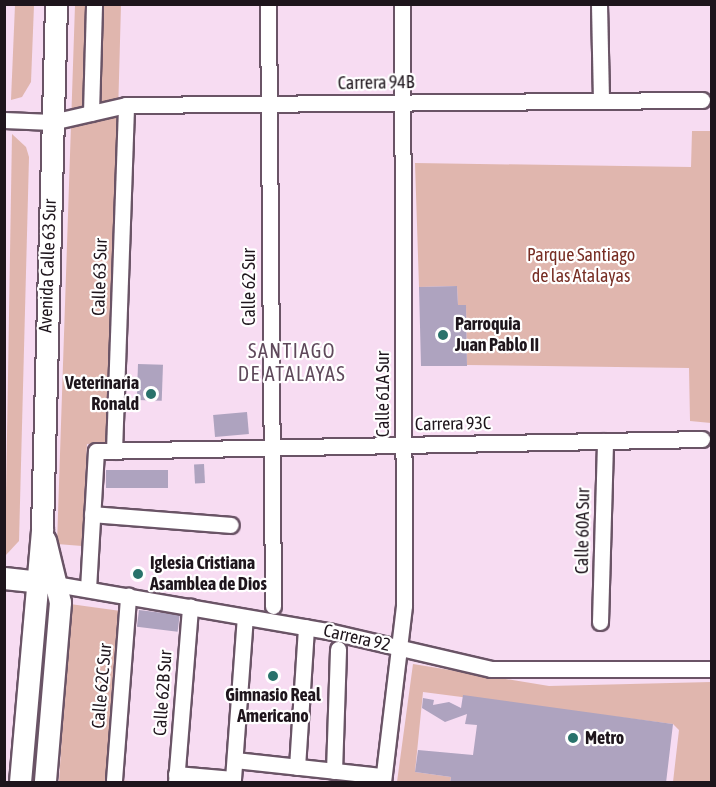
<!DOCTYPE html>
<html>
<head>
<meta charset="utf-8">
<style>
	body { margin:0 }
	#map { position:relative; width:716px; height:787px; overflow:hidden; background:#f7dcf2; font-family:"Asap Condensed",sans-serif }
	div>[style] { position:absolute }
	.green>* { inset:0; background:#e0b6ae }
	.building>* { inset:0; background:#aea3bf; transform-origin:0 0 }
	.roads { filter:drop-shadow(2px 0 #6a5466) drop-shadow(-2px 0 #6a5466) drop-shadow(0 2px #6a5466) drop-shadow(0 -2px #6a5466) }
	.street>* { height:15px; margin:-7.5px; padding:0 7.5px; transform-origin:7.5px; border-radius:7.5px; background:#fff }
	.secondary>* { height:21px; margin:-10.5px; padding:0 10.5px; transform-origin:10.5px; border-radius:10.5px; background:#fff }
	.dots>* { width:16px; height:16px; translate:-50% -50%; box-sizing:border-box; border:3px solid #fff; border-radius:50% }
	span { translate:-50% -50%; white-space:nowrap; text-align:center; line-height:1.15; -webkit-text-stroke:4.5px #fff; paint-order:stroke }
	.street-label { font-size:18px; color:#1e151c }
	.park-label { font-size:18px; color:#772e24 }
	.poi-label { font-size:18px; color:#1e151c; font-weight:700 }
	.left { translate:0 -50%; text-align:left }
	.right { translate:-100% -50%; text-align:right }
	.neighbourhood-label { font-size:20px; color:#5f495b; letter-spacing:1.5px }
	.frame { position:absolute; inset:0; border:6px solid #1e151c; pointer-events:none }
</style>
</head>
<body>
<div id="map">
	<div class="green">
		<i style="clip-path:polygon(15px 5px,34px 5px,31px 82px,22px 97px,11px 100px)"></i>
		<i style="clip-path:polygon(75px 5px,121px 5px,109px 443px,87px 444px,82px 546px,57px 544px)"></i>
		<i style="clip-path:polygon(692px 131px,711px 131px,711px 423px,690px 421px,689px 368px,467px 365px,466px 306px,458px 305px,457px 286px,419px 287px,415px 163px,691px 167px)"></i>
		<i style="clip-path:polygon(12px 134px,26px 147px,29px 157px,19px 541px,5px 556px)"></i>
		<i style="clip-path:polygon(70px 604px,128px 612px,115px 780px,146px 782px,59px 782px)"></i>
		<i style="clip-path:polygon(413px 664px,549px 686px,711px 682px,711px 782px,673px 782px,679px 730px,673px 724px,423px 692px,415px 772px,451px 777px,450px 782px,397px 782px)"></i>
	</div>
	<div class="building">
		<i style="clip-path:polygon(457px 286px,458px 305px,466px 305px,467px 366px,421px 366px,419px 287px)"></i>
		<i style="left:138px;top:364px;width:25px;height:36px;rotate:2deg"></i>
		<i style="left:247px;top:412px;width:22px;height:34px;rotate:85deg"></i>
		<i style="left:204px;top:464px;width:19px;height:10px;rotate:87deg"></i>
		<i style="left:106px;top:470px;width:62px;height:18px"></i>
		<i style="left:139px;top:610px;width:41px;height:17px;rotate:7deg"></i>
		<i style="clip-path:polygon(463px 695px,673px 724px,666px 783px,450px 783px,451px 777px,415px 772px,418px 750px,473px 755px,477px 725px,465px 724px,467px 714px,445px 722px,422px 708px,423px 698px,434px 700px,433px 705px,449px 702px,461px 708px)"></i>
	</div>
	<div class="roads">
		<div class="street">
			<i style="left:268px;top:4px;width:602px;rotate:89.52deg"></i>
			<i style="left:599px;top:4px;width:96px;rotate:88.8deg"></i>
			<i style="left:91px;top:113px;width:109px;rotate:-88.4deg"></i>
			<i style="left:4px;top:120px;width:48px;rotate:2.4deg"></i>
			<i style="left:52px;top:122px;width:76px;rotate:-12.9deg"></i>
			<i style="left:126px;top:105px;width:576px;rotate:-0.5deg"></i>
			<i style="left:114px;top:451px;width:346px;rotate:-88deg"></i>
			<i style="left:92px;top:514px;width:139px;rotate:4.5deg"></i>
			<i style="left:55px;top:584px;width:277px;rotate:9.8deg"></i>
			<i style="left:328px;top:631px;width:167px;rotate:13.1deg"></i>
			<i style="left:491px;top:669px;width:221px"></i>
			<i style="left:88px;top:589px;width:138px;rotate:-86.7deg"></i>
			<i style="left:96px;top:451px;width:606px;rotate:-1.13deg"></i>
			<i style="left:600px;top:622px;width:181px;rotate:-88.4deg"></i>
			<i style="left:235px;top:760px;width:149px;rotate:6.2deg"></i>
			<i style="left:297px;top:767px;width:140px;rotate:-86.3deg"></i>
			<i style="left:334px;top:771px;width:122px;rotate:-88.1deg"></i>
			<i style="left:176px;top:774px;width:57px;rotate:5deg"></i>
			<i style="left:233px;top:779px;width:162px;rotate:-85.8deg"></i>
			<i style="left:114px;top:780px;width:185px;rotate:-85.6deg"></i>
			<i style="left:176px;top:782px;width:176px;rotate:-85.4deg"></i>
			<i style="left:383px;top:782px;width:178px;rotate:-83.2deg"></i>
			<i style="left:404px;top:605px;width:601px;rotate:-90.19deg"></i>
		</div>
		<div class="secondary">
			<i style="left:45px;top:540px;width:64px;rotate:76.4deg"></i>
			<i style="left:60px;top:602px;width:181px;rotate:94.8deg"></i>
			<i style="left:4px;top:578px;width:45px;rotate:6.3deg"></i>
			<i style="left:20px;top:782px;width:255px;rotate:-85deg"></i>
			<i style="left:42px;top:528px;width:524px;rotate:-88.47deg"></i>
		</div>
	</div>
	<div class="dots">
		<i style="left:443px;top:335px;background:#29726b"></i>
		<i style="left:151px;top:394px;background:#29726b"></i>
		<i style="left:138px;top:574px;background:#29726b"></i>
		<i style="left:273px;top:676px;background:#29726b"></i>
		<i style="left:573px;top:738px;background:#29726b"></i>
	</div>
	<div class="street-label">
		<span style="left:376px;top:83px;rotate:-1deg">Carrera 94B</span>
		<span style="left:48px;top:266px;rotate:-88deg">Avenida Calle 63 Sur</span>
		<span style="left:100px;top:277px;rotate:-88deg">Calle 63 Sur</span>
		<span style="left:249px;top:287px;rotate:-90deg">Calle 62 Sur</span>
		<span style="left:383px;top:394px;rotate:-90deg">Calle 61A Sur</span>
		<span style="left:453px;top:424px;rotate:-1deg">Carrera 93C</span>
		<span style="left:583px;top:531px;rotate:-89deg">Calle 60A Sur</span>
		<span style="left:357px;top:638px;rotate:13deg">Carrera 92</span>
		<span style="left:102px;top:686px;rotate:-85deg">Calle 62C Sur</span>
		<span style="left:163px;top:693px;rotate:-86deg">Calle 62B Sur</span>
	</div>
	<div class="park-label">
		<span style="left:581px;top:266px">Parque Santiago<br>de las Atalayas</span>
	</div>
	<div class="poi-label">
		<span class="left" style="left:455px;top:335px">Parroquia<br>Juan Pablo II</span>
		<span class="right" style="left:139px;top:394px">Veterinaria<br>Ronald</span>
		<span class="left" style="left:150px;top:574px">Iglesia Cristiana<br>Asamblea de Dios</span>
		<span style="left:273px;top:706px">Gimnasio Real<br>Americano</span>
		<span class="left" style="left:585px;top:738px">Metro</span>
	</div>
	<div class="neighbourhood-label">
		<span style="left:292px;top:362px">SANTIAGO<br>DE ATALAYAS</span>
	</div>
	<div class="frame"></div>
</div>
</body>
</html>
